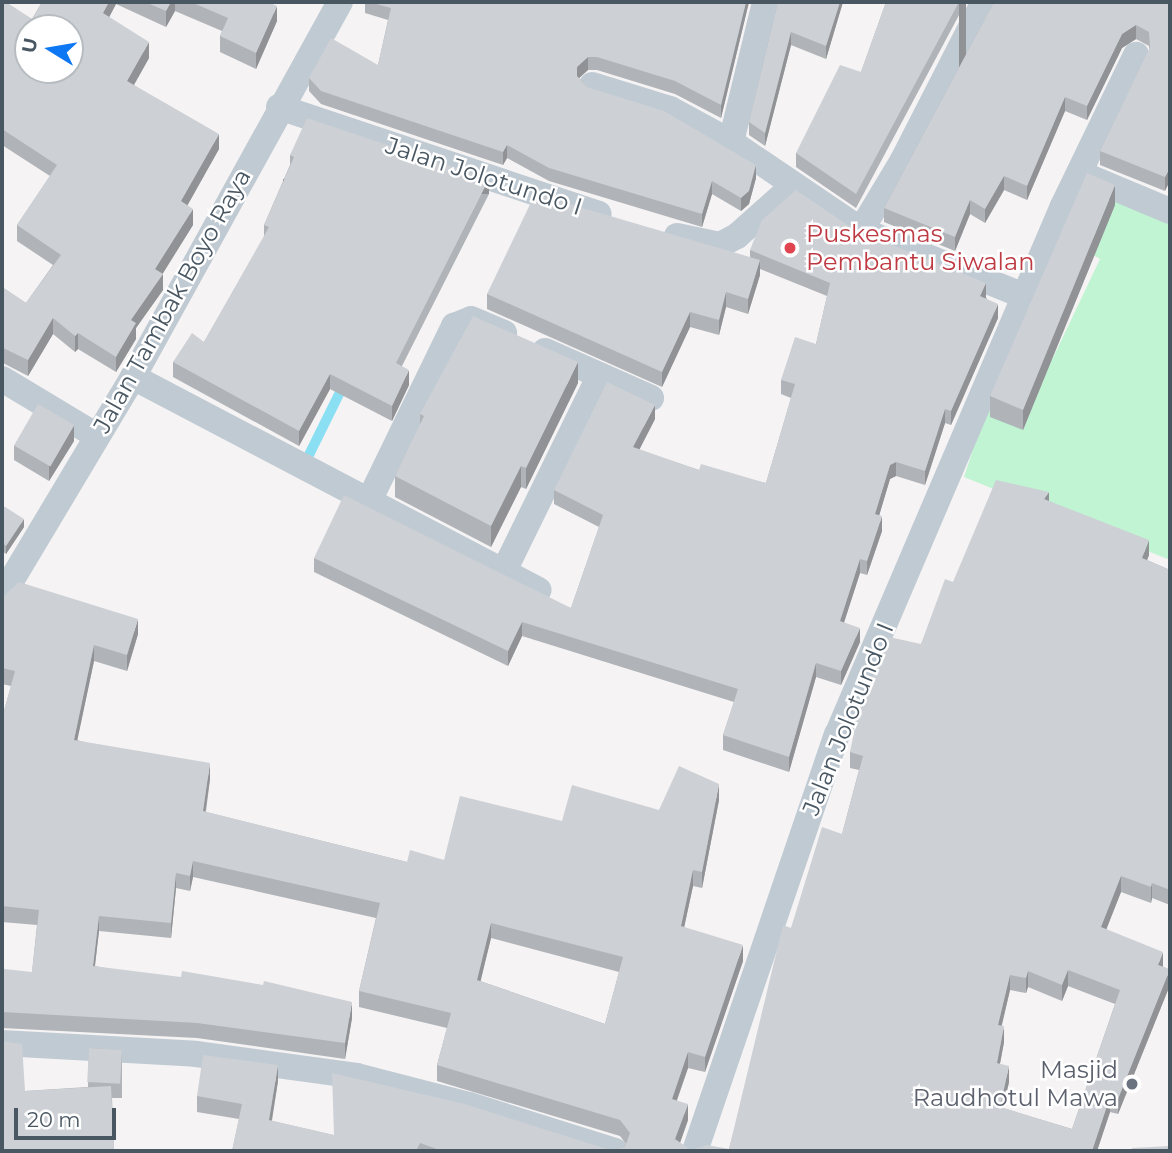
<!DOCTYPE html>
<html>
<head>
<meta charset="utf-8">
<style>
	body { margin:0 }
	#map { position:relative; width:1172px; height:1153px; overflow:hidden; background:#f5f3f3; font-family:Montserrat,sans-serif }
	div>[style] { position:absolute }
	.green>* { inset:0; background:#c0f4d3 }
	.stream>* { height:10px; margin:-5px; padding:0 5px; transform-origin:5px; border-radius:5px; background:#8bdff3 }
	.minor>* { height:26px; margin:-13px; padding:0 13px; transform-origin:13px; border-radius:13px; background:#c0cad3 }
	.wall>* { inset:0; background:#b0b3b7 }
	.shaded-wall>* { inset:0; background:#909295; transform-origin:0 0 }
	.building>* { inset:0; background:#cdd0d5; transform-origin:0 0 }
	.dots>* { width:19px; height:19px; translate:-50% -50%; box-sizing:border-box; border:4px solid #fff; border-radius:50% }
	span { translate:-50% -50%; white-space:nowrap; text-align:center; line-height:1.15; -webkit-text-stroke:5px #fff; paint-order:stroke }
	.street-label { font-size:24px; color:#495762 }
	.health-label { font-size:24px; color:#be3a42 }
	.left { translate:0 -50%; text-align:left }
	.worship-label { font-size:24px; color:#5b616d }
	.right { translate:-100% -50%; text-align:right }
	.frame { position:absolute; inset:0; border:4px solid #495762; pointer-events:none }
	.north { position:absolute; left:14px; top:14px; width:70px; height:70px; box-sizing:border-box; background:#fff; border:2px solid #b6bcc0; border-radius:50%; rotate:281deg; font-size:19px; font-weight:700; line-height:28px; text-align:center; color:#495762 }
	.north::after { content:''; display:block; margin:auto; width:24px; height:32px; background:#0e77f4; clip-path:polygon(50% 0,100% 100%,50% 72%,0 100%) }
	.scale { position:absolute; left:14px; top:1108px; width:102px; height:32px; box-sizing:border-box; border:4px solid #495762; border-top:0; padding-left:9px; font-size:21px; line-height:24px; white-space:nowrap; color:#495762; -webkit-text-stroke:5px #fff; paint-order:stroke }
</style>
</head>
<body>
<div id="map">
	<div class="green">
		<i style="clip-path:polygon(1104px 195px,1170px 222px,1170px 560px,964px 477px,992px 391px,1042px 372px,1053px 358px,1100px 259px,1087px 251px)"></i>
	</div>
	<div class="stream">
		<i style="left:304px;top:465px;width:93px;rotate:-63.7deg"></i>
	</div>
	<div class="minor">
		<i style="left:592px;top:85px;width:82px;rotate:17.1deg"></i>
		<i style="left:670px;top:109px;width:69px;rotate:28.4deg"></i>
		<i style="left:731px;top:142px;width:157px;rotate:34.1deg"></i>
		<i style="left:861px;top:230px;width:179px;rotate:22deg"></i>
		<i style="left:279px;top:107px;width:337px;rotate:18.5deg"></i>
		<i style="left:731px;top:142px;width:144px;rotate:-76.3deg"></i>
		<i style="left:1084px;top:175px;width:93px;rotate:22.7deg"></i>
		<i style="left:861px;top:230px;width:82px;rotate:-59deg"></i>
		<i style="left:903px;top:160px;width:178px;rotate:-62.9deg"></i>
		<i style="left:677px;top:236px;width:44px;rotate:11.8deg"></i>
		<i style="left:720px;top:245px;width:19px;rotate:-28deg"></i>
		<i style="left:737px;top:236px;width:76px;rotate:-41.8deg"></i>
		<i style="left:545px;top:351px;width:116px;rotate:23.9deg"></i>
		<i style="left:133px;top:377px;width:458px;rotate:27.7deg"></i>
		<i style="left:2px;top:379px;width:111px;rotate:31deg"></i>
		<i style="left:369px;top:501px;width:195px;rotate:-64.1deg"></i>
		<i style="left:454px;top:326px;width:18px;rotate:-22deg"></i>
		<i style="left:471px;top:319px;width:36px;rotate:23deg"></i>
		<i style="left:503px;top:573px;width:220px;rotate:-63.9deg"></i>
		<i style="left:2px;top:596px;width:255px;rotate:-59.1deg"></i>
		<i style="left:133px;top:377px;width:428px;rotate:-61.1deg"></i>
		<i style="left:2px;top:1043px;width:194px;rotate:3.2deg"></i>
		<i style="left:196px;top:1054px;width:162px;rotate:7.8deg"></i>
		<i style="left:357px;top:1076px;width:116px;rotate:14.5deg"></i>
		<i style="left:469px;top:1105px;width:153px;rotate:17.5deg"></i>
		<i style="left:695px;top:1151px;width:440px;rotate:-71.2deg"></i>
		<i style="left:837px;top:735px;width:575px;rotate:-66.87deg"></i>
		<i style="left:1063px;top:206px;width:168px;rotate:-64.2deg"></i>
	</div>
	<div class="wall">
		<i style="clip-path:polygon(2px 2px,32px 19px,42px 2px,268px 2px,277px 21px,256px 69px,220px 52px,220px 36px,222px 31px,175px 11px,166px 27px,116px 4px,109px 17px,149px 58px,134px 85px,219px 149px,187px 205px,193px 225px,162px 274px,163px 290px,136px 328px,136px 339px,116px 372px,78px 349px,75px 352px,53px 334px,28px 376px,3px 363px,2px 364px,2px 287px,26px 303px,53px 265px,17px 241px,17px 225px,50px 176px,2px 145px)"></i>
		<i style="clip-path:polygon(365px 2px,749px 2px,721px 118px,675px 94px,597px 70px,588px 70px,579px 78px,587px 87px,756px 178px,749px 204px,741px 211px,712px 194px,702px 227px,549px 181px,507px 158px,503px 165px,321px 104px,309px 91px,309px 78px,378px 65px,388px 20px,365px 13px)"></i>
		<i style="clip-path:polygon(778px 2px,843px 2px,826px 59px,791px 45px,765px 146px,749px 135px,749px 122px)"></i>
		<i style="clip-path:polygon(886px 2px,966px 2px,856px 208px,796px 167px,796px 153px,861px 72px)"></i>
		<i style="clip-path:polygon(994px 2px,1170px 2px,1165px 191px,1100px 165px,1100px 151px,1149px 50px,1149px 46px,1136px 39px,1122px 48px,1087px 120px,1065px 111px,1027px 200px,1004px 190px,985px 223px,970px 214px,955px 251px,884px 222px,884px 208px)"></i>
		<i style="clip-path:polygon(290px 155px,489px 194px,402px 366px,409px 385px,392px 421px,330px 389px,299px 446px,173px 377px,173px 362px,204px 342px,264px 237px,264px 225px,290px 165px)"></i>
		<i style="clip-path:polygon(1115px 205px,1023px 430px,990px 417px,990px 396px)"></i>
		<i style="clip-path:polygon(855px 230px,986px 297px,998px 318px,951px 425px,945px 423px,925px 485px,896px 476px,890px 479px,879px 516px,882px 531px,867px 575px,860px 573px,844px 622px,860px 642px,841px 685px,816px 677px,789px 772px,723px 750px,723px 735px,734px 702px,522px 636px,508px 666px,314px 572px,314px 558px,571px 608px,599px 527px,554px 504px,554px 490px,655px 419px,639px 450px,699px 470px,766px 483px,791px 398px,781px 394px,781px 380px,816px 344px,827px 296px,760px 269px,760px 275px,748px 314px,726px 307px,719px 335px,690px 327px,662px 387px,487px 309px,487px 294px,750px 257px,750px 250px)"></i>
		<i style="clip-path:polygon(578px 383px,526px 489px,521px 487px,491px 547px,395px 497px,395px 476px,420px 426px,420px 414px)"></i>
		<i style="clip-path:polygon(74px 441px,49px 481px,14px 460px,14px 445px)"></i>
		<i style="clip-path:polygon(evenodd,1049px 501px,1149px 555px,1147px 560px,1170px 570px,1170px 905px,1152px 898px,1151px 903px,1121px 892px,1106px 929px,1163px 966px,1170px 985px,1118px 1114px,1110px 1112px,1097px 1151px,232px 1151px,239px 1119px,197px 1112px,197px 1096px,278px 1081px,272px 1121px,333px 1135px,610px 1150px,625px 1147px,626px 1144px,620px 1136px,437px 1081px,437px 1065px,447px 1028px,359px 1007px,359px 991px,376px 918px,193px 877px,190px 891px,176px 888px,171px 938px,99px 931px,95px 966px,352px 1018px,345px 1059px,197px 1038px,2px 1028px,2px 995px,32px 972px,37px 925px,2px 922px,2px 718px,11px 686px,2px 684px,2px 604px,138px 634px,127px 671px,94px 661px,77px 740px,210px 779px,206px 812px,407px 862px,444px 860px,562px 821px,659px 810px,719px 800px,702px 888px,693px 886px,684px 927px,743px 961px,705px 1072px,688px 1068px,677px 1100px,688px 1120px,680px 1143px,691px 1150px,729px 1149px,791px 928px,842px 834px,859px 770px,850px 768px,850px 752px,921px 644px,953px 582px,1049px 501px,491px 938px,619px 972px,605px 1024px,480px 981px,491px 938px,1049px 501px,1068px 986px,1115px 1004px,1072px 1129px,1003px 1108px,1009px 1082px,1000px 1064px,1004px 1042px,1002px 1025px,1010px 990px,1026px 993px,1028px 987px,1062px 1001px,1068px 986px)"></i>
		<i style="clip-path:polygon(2px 505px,24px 527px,6px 554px,2px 551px)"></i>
		<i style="clip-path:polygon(89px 1048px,122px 1050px,122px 1098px,112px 1098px,114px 1149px,2px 1151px,25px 1091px,88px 1087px)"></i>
	</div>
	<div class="shaded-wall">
		<i style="clip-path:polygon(109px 2px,116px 2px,116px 4px,103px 29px,103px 13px)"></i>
		<i style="clip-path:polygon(171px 2px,175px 2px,175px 11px,166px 27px,166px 11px)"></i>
		<i style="clip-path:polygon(746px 2px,749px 2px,721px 118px,721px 105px)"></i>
		<i style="clip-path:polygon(840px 2px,843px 2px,826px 59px,826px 46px)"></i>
		<i style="left:959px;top:2px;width:7px;height:218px"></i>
		<i style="clip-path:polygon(277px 6px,277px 21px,256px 69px,256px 53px)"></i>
		<i style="clip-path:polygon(1136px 25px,1136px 39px,1122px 48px,1087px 120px,1087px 106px,1122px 34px)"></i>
		<i style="clip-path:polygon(791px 32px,791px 45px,765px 146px,765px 133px)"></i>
		<i style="clip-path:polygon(149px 42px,149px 58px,127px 97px,127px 81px)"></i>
		<i style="clip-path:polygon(588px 57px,588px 70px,577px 80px,577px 67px)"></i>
		<i style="clip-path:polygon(1065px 97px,1065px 111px,1027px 200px,1027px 186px)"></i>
		<i style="clip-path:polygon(219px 134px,219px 149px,181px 217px,181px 201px)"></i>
		<i style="clip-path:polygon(507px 145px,507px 158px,503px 165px,503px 152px)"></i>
		<i style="clip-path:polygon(756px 165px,756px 178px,749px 204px,741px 211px,741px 198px)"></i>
		<i style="clip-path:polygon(1170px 167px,1170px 181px,1165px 191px,1165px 177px)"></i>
		<i style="clip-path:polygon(1004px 176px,1004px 190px,985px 223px,985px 209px)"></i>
		<i style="left:489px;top:179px;width:15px;height:206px;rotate:90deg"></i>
		<i style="clip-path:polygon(712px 181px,712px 194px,702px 227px,702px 214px)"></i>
		<i style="clip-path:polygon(1115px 185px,1115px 205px,1023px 430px,1023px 410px)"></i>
		<i style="clip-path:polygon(970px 200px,970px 214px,955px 251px,955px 237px)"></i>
		<i style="clip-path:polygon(193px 209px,193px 225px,157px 283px,163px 274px,163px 290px,136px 328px,136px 339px,116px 372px,116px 357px,131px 320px,155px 269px)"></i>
		<i style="clip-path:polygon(760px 260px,760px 275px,748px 314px,748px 299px)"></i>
		<i style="clip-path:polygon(986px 283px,986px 297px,980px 310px,980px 296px)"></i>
		<i style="clip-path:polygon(726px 292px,726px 307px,719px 335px,719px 320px)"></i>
		<i style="clip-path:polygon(998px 304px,998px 318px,951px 425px,951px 411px)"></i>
		<i style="clip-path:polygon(690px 312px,690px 327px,662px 387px,662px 372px)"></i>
		<i style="clip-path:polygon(53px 318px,53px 334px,28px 376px,28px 360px)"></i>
		<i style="clip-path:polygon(78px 333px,78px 349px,75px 352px,75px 336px)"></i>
		<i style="left:2px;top:348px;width:1px;height:16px"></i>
		<i style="clip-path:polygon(578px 362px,578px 383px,526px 489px,526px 468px)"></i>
		<i style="clip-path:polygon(409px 370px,409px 385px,392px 421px,392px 406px)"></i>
		<i style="clip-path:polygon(330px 374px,330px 389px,299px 446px,299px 431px)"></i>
		<i style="clip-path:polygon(655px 405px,655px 419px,633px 462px,633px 447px)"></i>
		<i style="clip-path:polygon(945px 409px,945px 423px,925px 485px,925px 471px)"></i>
		<i style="clip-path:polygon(74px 425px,74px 441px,49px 481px,49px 466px)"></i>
		<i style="clip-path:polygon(896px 462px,896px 476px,890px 479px,875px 529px,875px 514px,890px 465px)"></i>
		<i style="clip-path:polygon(521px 466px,521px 487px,491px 547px,491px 526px)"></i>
		<i style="clip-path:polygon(1049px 492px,1049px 507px,1044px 499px)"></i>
		<i style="clip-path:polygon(882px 516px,882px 531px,867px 575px,867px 561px)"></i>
		<i style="clip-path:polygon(24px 519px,24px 527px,6px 554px,6px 546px)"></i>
		<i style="clip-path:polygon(1149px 540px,1149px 555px,1142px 573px,1142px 558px)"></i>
		<i style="clip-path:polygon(860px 559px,860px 573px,840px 635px,840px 621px)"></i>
		<i style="clip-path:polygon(138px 619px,138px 634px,127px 671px,127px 655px)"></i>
		<i style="clip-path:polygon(522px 622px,522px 636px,508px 666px,508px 651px)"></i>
		<i style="clip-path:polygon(860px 628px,860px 642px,841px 685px,841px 671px)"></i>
		<i style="clip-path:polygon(94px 645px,94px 661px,74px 756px,74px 740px)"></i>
		<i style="clip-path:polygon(816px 663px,816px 677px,789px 772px,789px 757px)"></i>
		<i style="clip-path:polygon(210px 763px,210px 779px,203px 827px,203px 811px)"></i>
		<i style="clip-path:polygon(719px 784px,719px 800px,702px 888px,702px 872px)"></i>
		<i style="clip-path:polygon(193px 861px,193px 877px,190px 891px,190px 876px)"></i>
		<i style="clip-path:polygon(693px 870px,693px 886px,681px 942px,681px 926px)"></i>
		<i style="clip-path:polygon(176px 873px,176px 888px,171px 938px,171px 923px)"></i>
		<i style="clip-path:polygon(1121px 876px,1121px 892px,1101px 943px,1101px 927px)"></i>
		<i style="clip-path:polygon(1152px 883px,1152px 898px,1151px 903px,1151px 887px)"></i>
		<i style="clip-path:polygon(99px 916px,99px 931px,93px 981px,93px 966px)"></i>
		<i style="clip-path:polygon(491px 923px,491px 938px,477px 996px,477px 980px)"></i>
		<i style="clip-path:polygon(743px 945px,743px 961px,705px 1072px,705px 1057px)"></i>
		<i style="clip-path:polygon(1163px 952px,1163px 968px,1158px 965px)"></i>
		<i style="clip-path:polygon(1170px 969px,1170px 985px,1118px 1114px,1118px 1099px)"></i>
		<i style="clip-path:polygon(1068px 970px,1068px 986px,1062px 1001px,1062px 985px)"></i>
		<i style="clip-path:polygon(1028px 971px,1028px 987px,1026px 993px,1026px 978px)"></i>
		<i style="clip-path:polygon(1010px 975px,1010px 990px,998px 1040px,998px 1025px)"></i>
		<i style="clip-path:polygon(352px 1002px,352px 1018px,345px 1059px,345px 1043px)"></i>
		<i style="clip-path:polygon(1004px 1026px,1004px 1042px,997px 1079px,997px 1063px)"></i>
		<i style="clip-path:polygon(688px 1052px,688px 1068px,672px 1114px,672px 1099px)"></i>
		<i style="clip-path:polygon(278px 1065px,278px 1081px,269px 1136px,269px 1120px)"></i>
		<i style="clip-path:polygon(1009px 1066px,1009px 1082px,1000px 1122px,1000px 1107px)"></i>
		<i style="clip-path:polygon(1110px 1097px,1110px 1112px,1097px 1151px,1092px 1151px)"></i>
		<i style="clip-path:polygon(688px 1104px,688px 1120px,677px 1151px,675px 1139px)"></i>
	</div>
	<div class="building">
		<i style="clip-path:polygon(evenodd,2px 2px,6px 2px,32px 19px,42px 2px,109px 2px,103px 13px,149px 42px,127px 81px,219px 134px,181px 201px,193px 209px,155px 269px,163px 274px,131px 320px,136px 323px,116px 357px,78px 333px,75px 336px,53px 318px,28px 360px,3px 348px,2px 348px,2px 287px,26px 303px,61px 255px,17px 225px,57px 165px,2px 129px,2px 2px,28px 28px,70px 28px,70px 70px,28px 70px,28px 28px)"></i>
		<i style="clip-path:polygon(145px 2px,171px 2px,166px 11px)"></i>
		<i style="clip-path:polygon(191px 2px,268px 2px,277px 6px,256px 53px,220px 36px,228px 18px)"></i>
		<i style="clip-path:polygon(369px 2px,746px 2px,721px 105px,675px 81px,597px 57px,588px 57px,577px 67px,577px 76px,587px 87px,664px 111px,756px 165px,749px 191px,741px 198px,712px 181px,702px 214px,549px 168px,507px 145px,503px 152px,321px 91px,309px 78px,331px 38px,378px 65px,391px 8px)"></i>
		<i style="clip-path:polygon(778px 2px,840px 2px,826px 46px,791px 32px,765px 133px,749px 122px)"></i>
		<i style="clip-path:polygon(886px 2px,959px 2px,856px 194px,796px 153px,840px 65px,861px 72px)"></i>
		<i style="clip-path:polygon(994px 2px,1170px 2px,1170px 167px,1165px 177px,1100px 151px,1150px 47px,1149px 32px,1136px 25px,1122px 34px,1087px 106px,1065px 97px,1027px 186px,1004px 176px,985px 209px,970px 200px,955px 237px,884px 208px)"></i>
		<i style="clip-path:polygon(307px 118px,489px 179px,396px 363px,409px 370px,392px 406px,330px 374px,299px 431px,173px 362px,192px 333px,204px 342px,269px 227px,264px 225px,294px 157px,290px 155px)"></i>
		<i style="clip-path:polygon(1087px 173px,1115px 185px,1023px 410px,990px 396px)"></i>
		<i style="clip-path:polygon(796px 190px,855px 230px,986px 283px,980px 296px,998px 304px,951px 411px,945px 409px,925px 471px,896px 462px,890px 465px,875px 514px,882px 516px,867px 561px,860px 559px,840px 621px,860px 628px,841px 671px,816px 663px,789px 757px,723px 735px,738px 689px,522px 622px,508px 651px,314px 558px,344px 495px,571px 608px,603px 515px,554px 490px,607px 382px,655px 405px,633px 447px,699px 470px,701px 464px,766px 483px,795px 384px,781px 380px,795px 337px,816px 344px,830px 283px,750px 250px,762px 220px)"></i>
		<i style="clip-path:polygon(535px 194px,760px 260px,748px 299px,726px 292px,719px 320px,690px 312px,662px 372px,487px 294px)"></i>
		<i style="clip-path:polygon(473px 316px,578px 362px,526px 468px,521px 466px,491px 526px,395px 476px,424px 416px,420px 414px)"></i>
		<i style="left:38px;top:404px;width:42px;height:48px;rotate:30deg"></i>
		<i style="clip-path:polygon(evenodd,996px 480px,1049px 492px,1044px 499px,1149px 540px,1142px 558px,1170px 570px,1170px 890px,1152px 883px,1151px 887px,1121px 876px,1101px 927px,1163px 952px,1158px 965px,1170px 969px,1118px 1099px,1110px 1097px,1092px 1151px,442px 1151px,420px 1143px,416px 1151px,232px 1151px,242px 1104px,197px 1096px,203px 1055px,278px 1065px,269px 1120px,334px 1135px,332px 1073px,465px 1104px,610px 1150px,625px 1147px,630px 1133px,620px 1120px,437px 1065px,451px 1013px,359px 991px,380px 903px,193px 861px,190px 876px,176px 873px,171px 923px,99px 916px,93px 966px,181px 977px,182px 971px,263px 985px,264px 981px,352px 1002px,345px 1043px,197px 1023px,2px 1012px,2px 995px,4px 969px,32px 972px,39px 910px,2px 906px,2px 718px,15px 671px,2px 668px,2px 604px,4px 596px,19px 582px,138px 619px,127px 655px,94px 645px,74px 740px,210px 763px,203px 811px,407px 862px,410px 850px,444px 860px,460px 796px,562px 821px,572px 785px,659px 810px,679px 766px,719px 784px,702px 872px,693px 870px,681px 926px,743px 945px,705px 1057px,688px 1052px,672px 1099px,688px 1104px,675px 1139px,691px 1150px,707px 1145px,729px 1149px,783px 925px,791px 928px,822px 827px,842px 834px,863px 756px,850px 752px,859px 708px,889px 637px,921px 644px,945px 579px,953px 582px,996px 480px,491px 923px,623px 957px,605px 1024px,477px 980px,491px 923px,996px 480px,1068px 970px,1120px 990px,1072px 1129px,1000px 1107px,1009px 1066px,997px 1063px,1004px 1026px,998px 1025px,1010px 975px,1026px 978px,1028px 971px,1062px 985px,1068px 970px)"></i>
		<i style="clip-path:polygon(2px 505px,24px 519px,6px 546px,2px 543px)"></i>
		<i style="clip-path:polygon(2px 1041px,22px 1044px,25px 1091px,111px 1086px,114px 1149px,121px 1151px,2px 1151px)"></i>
		<i style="left:89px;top:1048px;width:33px;height:34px;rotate:3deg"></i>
		<i style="clip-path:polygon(1170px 1146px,1170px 1151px,1131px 1151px,1132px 1148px)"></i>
	</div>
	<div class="dots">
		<i style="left:790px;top:248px;background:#e0444e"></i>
		<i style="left:1132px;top:1084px;background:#6b7280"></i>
	</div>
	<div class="street-label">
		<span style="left:484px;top:176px;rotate:18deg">Jalan Jolotundo I</span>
		<span style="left:172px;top:301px;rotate:-61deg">Jalan Tambak Boyo Raya</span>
		<span style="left:848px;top:719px;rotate:-68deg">Jalan Jolotundo I</span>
	</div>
	<div class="health-label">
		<span class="left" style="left:806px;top:248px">Puskesmas<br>Pembantu Siwalan</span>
	</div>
	<div class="worship-label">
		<span class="right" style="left:1118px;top:1084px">Masjid<br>Raudhotul Mawa</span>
	</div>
	<div class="frame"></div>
	<div class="north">U</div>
	<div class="scale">20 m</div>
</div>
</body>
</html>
